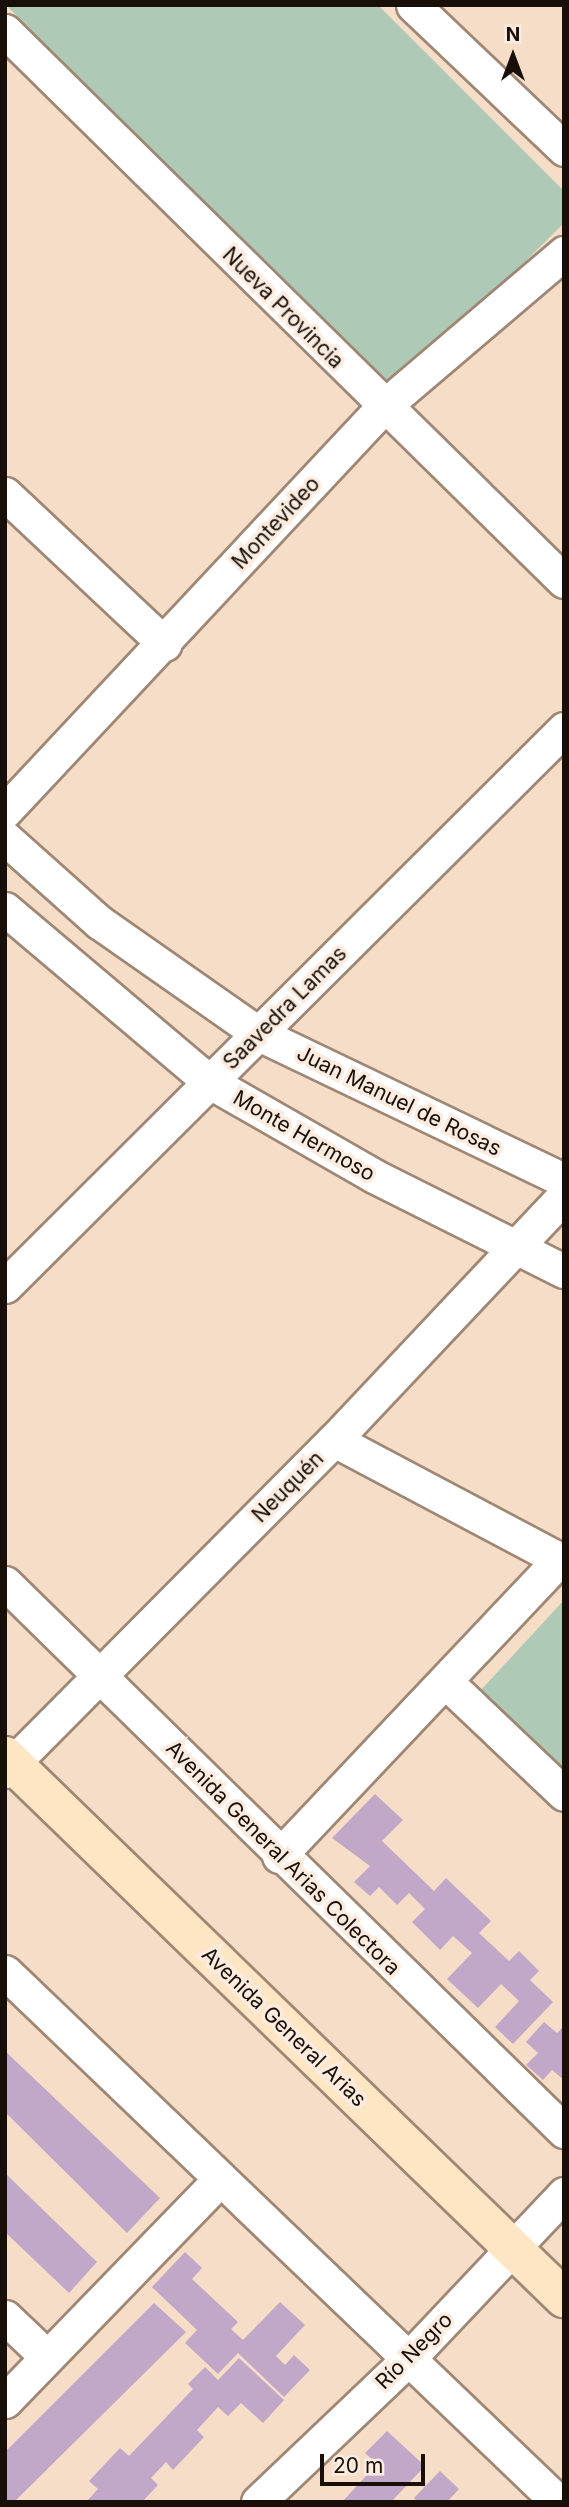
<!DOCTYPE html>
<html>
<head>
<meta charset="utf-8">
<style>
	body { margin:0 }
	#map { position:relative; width:569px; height:2507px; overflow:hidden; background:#f6ddc8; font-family:Inter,sans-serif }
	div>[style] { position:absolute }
	.green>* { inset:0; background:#aecab6 }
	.building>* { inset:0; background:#c1a8c8 }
	.roads { filter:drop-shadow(2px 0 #9e8774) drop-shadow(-2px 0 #9e8774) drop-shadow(0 2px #9e8774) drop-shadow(0 -2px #9e8774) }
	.minor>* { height:33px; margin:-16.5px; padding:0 16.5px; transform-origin:16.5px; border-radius:16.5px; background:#fff }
	.secondary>* { height:38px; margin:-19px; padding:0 19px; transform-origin:19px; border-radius:19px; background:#fee5c4 }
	span { translate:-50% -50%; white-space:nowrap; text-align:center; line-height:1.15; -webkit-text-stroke:7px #fcece0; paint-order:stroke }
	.street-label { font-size:21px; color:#170f08 }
	.frame { position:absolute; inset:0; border:7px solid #170f08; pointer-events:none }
	.north { position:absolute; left:478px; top:21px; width:70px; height:70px; -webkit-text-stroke:5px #fcece0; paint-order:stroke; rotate:0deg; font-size:19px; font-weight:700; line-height:28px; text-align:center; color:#170f08 }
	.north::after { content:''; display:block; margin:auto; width:24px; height:32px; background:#170f08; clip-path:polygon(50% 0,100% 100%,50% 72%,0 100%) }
	.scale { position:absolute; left:320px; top:2454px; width:105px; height:32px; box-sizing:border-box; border:4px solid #170f08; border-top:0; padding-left:9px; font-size:21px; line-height:24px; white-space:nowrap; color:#170f08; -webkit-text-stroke:5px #fcece0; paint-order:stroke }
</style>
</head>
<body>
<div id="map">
	<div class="green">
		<i style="clip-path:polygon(6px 5px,378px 5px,564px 191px,564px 223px,393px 393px)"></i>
		<i style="clip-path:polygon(564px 1600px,564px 1773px,480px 1691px)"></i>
	</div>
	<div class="building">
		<i style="clip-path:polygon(375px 1794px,403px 1820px,382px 1841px,434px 1891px,446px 1878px,491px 1921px,479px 1933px,509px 1961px,519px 1951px,539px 1971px,530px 1980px,553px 2002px,513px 2044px,495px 2027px,519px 2001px,501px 1984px,478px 2008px,447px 1979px,472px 1953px,453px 1936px,440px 1950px,412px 1922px,425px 1909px,409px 1893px,397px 1905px,379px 1887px,370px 1896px,354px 1882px,370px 1866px,332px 1838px)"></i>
		<i style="clip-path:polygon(544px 2022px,557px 2033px,564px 2026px,564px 2080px,552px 2070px,543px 2080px,526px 2065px,538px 2053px,526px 2042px)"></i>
		<i style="clip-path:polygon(5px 2051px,160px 2198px,127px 2233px,5px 2112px)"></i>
		<i style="clip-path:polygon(5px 2173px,97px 2262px,69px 2293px,5px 2232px)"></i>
		<i style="clip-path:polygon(185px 2252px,202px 2268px,192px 2279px,238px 2322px,231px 2329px,243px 2340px,280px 2302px,305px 2325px,276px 2356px,285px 2365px,294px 2355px,310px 2370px,284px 2397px,238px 2353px,218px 2374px,185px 2343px,197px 2330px,152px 2287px)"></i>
		<i style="clip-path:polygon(154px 2303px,186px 2332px,14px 2502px,5px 2502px,5px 2452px)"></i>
		<i style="clip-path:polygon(239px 2358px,284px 2400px,263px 2423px,241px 2403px,228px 2416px,218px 2407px,197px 2430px,204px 2437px,173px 2470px,166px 2462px,151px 2478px,158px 2485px,142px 2502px,86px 2502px,98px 2489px,89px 2481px,120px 2448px,129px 2456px,193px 2389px,188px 2384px,205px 2367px,218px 2380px)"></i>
		<i style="clip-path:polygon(387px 2431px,425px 2466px,391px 2502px,342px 2502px,377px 2464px,365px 2453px)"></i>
		<i style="clip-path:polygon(440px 2471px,459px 2489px,447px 2502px,418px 2502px,414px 2498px)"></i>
	</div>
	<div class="roads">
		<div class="minor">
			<i style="left:413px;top:5px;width:209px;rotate:43.6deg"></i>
			<i style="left:5px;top:31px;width:784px;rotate:44.54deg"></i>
			<i style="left:5px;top:494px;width:219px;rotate:43.2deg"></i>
			<i style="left:5px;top:811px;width:553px;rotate:-46.9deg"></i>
			<i style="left:383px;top:407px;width:238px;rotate:-40.4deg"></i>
			<i style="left:5px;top:838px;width:126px;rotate:41.8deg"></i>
			<i style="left:99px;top:922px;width:195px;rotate:35deg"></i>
			<i style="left:259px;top:1034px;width:338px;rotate:25.6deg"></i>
			<i style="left:5px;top:909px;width:268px;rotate:40.2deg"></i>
			<i style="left:210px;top:1082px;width:189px;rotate:29.8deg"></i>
			<i style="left:374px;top:1176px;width:212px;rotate:26.6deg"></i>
			<i style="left:5px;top:1286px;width:789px;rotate:-44.9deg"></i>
			<i style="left:334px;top:1440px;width:260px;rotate:27.9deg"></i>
			<i style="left:5px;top:1583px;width:783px;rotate:44.43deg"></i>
			<i style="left:445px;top:1681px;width:164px;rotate:43.5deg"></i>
			<i style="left:5px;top:1771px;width:467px;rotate:-45.2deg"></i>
			<i style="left:334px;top:1440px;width:335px;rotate:-46.7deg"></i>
			<i style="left:279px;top:1856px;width:407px;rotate:-46.6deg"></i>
			<i style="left:5px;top:1972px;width:766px;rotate:43.78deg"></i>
			<i style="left:5px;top:2317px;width:58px;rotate:43.6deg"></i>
			<i style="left:5px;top:2401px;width:306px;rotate:-45.9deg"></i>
			<i style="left:258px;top:2502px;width:209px;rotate:-43.6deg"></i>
			<i style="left:409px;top:2358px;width:226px;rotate:-46.6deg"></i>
		</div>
		<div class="secondary">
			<i style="left:5px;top:1756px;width:779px;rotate:44.12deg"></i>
		</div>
	</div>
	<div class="street-label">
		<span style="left:283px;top:308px;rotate:45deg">Nueva Provincia</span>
		<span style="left:276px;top:523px;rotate:-47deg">Montevideo</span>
		<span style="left:285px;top:1008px;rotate:-45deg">Saavedra Lamas</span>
		<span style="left:399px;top:1101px;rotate:26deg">Juan Manuel de Rosas</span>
		<span style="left:304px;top:1136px;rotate:30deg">Monte Hermoso</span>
		<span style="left:288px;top:1487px;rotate:-45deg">Neuquén</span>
		<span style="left:283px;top:1858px;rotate:45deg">Avenida General Arias Colectora</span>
		<span style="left:284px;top:2027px;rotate:44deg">Avenida General Arias</span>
		<span style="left:414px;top:2351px;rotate:-45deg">Río Negro</span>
	</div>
	<div class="frame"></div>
	<div class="north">N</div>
	<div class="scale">20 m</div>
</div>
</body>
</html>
